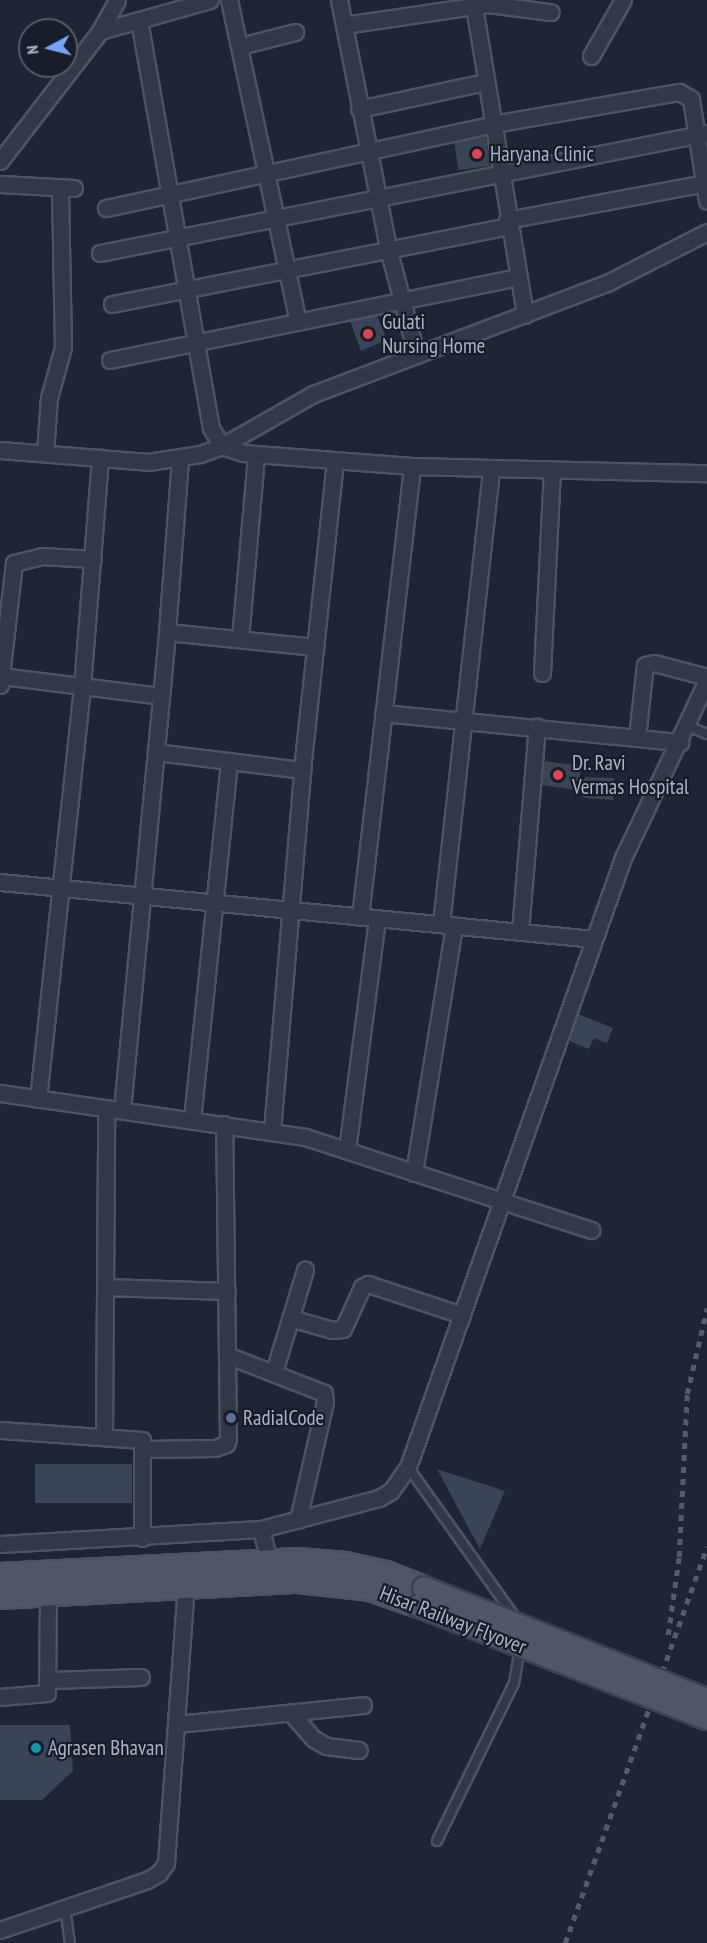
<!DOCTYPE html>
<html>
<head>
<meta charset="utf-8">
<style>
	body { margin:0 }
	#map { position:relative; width:707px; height:1943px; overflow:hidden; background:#1e2635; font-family:"PT Sans Narrow",sans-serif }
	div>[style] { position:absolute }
	.building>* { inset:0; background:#3a4457; transform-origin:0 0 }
	.roads { filter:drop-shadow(2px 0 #4c5361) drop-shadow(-2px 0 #4c5361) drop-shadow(0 2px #4c5361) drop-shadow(0 -2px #4c5361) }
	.service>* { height:8px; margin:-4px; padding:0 4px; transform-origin:4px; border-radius:4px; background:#313946 }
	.minor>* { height:15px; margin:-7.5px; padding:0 7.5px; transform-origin:7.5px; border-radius:7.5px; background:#313946 }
	.primary>* { height:22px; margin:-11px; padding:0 11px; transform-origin:11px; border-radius:11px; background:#4f5766 }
	.rail>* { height:4.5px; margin-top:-2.25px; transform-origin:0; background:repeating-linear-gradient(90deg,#535c6d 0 6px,transparent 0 12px) }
	.bridges { filter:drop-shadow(2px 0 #3b424f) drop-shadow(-2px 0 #3b424f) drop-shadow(0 2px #3b424f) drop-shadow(0 -2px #3b424f) }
	.primary-bridge>* { height:22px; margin:-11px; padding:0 11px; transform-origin:11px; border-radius:11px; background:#4f5766 }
	.dots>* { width:16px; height:16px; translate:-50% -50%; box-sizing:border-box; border:3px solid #171e2a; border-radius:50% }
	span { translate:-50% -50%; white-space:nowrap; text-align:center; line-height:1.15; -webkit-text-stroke:4.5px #171e2a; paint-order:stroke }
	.poi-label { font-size:21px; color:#abb3c4 }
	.left { translate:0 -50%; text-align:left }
	.street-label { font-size:21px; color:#abb3c4 }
	.north { position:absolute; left:18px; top:18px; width:60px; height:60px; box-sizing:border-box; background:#171e2a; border:2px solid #525a68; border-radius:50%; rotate:263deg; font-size:16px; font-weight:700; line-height:24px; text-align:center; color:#abb3c4 }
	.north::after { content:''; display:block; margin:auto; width:21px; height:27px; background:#78a3fb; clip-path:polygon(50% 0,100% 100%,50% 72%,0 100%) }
</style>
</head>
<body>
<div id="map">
	<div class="building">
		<i style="left:486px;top:137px;width:29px;height:32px;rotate:82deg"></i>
		<i style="clip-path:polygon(377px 316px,387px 340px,361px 351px,350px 321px)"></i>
		<i style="clip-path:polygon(544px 761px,581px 766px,580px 777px,614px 778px,613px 800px,583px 798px,583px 791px,542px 785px)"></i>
		<i style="clip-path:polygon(578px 1014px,613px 1028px,607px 1043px,594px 1038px,589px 1049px,569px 1041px)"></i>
		<i style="left:132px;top:1464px;width:39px;height:97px;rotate:90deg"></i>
		<i style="clip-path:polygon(437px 1469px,505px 1491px,480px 1549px)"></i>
		<i style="clip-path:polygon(0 1725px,70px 1725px,73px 1771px,42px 1800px,0 1800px)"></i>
	</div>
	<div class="roads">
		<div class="service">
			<i style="left:688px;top:726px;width:21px;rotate:23deg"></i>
			<i style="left:408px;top:1467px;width:184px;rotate:54.5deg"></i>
			<i style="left:437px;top:1841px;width:176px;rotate:-64deg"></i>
			<i style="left:514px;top:1683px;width:34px;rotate:-80deg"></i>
			<i style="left:65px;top:1908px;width:35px;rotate:82deg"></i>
		</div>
		<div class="minor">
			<i style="left:229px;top:0;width:328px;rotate:77.9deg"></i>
			<i style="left:339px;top:0;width:253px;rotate:78.8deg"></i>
			<i style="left:388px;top:248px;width:109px;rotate:75.1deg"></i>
			<i style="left:473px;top:0;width:319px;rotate:80.6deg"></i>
			<i style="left:139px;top:20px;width:414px;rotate:80deg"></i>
			<i style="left:211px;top:428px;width:21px;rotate:59deg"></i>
			<i style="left:222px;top:446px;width:22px;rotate:18deg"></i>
			<i style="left:243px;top:453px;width:169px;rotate:4.4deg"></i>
			<i style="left:412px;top:466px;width:295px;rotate:1.4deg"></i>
			<i style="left:344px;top:25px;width:146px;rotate:-8.3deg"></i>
			<i style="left:488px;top:4px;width:63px;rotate:7.4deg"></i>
			<i style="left:100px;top:31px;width:114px;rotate:-15.7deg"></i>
			<i style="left:240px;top:46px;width:57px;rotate:-14.3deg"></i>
			<i style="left:591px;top:56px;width:64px;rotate:-60.3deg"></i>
			<i style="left:359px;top:109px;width:129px;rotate:-12.1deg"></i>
			<i style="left:0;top:161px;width:164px;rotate:-52.4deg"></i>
			<i style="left:100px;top:31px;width:35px;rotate:-61deg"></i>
			<i style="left:0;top:184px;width:74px;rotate:3.1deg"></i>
			<i style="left:106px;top:208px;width:396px;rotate:-12.2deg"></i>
			<i style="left:493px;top:124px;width:189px;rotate:-9.8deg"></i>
			<i style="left:679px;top:92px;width:14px;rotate:30deg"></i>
			<i style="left:691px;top:99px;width:103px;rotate:81.1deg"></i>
			<i style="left:507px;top:220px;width:201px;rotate:-10.6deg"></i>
			<i style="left:100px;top:253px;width:618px;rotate:-11.2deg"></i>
			<i style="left:112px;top:304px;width:404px;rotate:-11.1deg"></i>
			<i style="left:110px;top:360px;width:417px;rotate:-11.5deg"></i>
			<i style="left:0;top:450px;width:148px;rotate:4.6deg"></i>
			<i style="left:148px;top:462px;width:53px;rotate:-8.7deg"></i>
			<i style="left:200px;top:454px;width:23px;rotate:-20deg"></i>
			<i style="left:222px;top:446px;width:105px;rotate:-29.7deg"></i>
			<i style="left:313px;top:394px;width:314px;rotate:-20.7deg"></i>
			<i style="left:607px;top:283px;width:112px;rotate:-27deg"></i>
			<i style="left:45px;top:452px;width:54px;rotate:-85.8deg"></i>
			<i style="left:49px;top:398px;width:53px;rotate:-74.6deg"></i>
			<i style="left:63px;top:347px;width:159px;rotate:-91.1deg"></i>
			<i style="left:167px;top:632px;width:149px;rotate:5.8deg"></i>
			<i style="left:240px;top:639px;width:185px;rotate:-85deg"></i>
			<i style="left:542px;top:673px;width:202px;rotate:-87.2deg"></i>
			<i style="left:1px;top:676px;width:161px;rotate:7.1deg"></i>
			<i style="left:0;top:685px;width:123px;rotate:-83.5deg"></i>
			<i style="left:14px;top:563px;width:29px;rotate:-14deg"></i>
			<i style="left:42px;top:556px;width:51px;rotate:3.4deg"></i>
			<i style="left:383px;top:713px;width:299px;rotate:5.6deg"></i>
			<i style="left:637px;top:737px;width:72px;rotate:-83.7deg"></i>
			<i style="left:645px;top:665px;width:9px;rotate:-13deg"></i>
			<i style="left:654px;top:663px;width:55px;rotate:14.8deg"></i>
			<i style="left:156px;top:752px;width:147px;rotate:7deg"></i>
			<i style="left:0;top:882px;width:597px;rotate:5.48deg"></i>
			<i style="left:360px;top:917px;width:454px;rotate:-83.4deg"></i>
			<i style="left:441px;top:924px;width:457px;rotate:-83.7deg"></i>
			<i style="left:520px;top:932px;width:206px;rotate:-85.3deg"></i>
			<i style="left:0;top:1093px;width:308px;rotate:8.2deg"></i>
			<i style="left:305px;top:1137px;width:301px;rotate:18deg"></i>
			<i style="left:38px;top:1099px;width:414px;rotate:-83.9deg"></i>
			<i style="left:82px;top:687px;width:230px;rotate:-85.5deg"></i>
			<i style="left:122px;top:1110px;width:480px;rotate:-84.6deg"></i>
			<i style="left:167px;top:632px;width:174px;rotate:-85.7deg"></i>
			<i style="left:192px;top:1120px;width:361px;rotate:-84.1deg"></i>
			<i style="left:272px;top:1131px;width:362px;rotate:-85.2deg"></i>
			<i style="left:302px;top:770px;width:311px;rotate:-83.9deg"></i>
			<i style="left:347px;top:1150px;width:233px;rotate:-82.6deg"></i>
			<i style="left:414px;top:1173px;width:251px;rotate:-80.8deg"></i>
			<i style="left:105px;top:1287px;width:122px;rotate:1.9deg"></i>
			<i style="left:290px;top:1318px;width:44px;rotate:15.9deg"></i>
			<i style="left:332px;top:1330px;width:11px;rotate:-5deg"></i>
			<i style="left:343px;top:1329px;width:46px;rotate:-65.7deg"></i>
			<i style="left:362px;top:1287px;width:7px;rotate:-27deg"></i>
			<i style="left:368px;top:1284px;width:99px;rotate:18.3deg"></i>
			<i style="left:229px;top:1356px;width:102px;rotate:21.3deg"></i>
			<i style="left:324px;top:1393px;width:9px;rotate:84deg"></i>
			<i style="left:325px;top:1402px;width:121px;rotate:102.9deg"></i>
			<i style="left:274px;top:1372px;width:107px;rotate:-73.1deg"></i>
			<i style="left:0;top:1430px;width:142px;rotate:4deg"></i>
			<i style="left:142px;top:1440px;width:98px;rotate:90deg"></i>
			<i style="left:104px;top:1435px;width:327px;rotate:-89.6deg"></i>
			<i style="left:144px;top:1449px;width:71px;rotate:-0.8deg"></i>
			<i style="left:215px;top:1448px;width:12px;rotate:-20deg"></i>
			<i style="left:226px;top:1444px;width:5px;rotate:-68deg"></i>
			<i style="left:228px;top:1439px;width:315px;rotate:-90.7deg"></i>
			<i style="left:261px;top:1529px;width:122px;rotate:-14.7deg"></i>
			<i style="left:379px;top:1498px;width:14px;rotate:-30deg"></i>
			<i style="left:391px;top:1491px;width:29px;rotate:-55deg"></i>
			<i style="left:408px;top:1467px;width:646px;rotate:-70.56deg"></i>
			<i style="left:623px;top:858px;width:197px;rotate:-64.7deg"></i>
			<i style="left:0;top:1544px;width:261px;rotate:-3.3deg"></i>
			<i style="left:261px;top:1529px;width:33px;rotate:76deg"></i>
			<i style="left:50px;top:1680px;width:91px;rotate:-1.9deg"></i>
			<i style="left:0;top:1697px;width:47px;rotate:-4.9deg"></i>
			<i style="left:47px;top:1693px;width:99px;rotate:-89.4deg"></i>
			<i style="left:291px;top:1713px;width:35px;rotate:49deg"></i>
			<i style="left:314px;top:1739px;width:14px;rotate:30deg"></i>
			<i style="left:326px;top:1746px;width:33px;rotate:7deg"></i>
			<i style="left:177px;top:1724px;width:187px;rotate:-5.8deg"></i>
			<i style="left:0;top:1930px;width:155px;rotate:-18.8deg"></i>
			<i style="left:147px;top:1880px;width:14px;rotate:-30deg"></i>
			<i style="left:159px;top:1873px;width:12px;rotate:-55deg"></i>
			<i style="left:166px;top:1863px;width:279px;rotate:-85.9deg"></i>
		</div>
		<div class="primary">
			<i style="left:0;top:1575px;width:298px;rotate:-2.9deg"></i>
			<i style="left:298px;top:1560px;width:47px;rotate:4.9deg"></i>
			<i style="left:345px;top:1564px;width:42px;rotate:12.4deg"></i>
			<i style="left:386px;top:1573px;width:41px;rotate:21.5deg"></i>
			<i style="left:0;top:1597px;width:298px;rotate:-3.1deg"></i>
			<i style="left:298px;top:1581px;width:72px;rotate:6.3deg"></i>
			<i style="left:370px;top:1589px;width:52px;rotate:19.1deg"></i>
		</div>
	</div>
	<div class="rail">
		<i style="left:668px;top:1635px;width:79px;rotate:-82deg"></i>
		<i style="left:679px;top:1557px;width:163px;rotate:-87.2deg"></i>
		<i style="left:687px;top:1394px;width:88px;rotate:-76.9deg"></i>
		<i style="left:565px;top:1943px;width:421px;rotate:-70.3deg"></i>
	</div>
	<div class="bridges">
		<div class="primary-bridge">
			<i style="left:424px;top:1588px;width:304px;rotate:21.6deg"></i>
			<i style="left:419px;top:1606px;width:309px;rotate:21.3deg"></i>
		</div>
	</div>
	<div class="dots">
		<i style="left:477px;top:154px;background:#e0444e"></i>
		<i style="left:368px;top:334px;background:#e0444e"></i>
		<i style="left:558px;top:775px;background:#e0444e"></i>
		<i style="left:231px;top:1418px;background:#5c6f8a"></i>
		<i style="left:36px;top:1748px;background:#0f9aa8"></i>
	</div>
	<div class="poi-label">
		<span class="left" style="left:490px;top:154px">Haryana Clinic</span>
		<span class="left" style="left:382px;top:334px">Gulati<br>Nursing Home</span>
		<span class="left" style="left:572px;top:775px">Dr. Ravi<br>Vermas Hospital</span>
		<span class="left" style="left:243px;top:1418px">RadialCode</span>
		<span class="left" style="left:48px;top:1748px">Agrasen Bhavan</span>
	</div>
	<div class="street-label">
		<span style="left:453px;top:1620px;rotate:21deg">Hisar Railway Flyover</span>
	</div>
	<div class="north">N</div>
</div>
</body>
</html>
